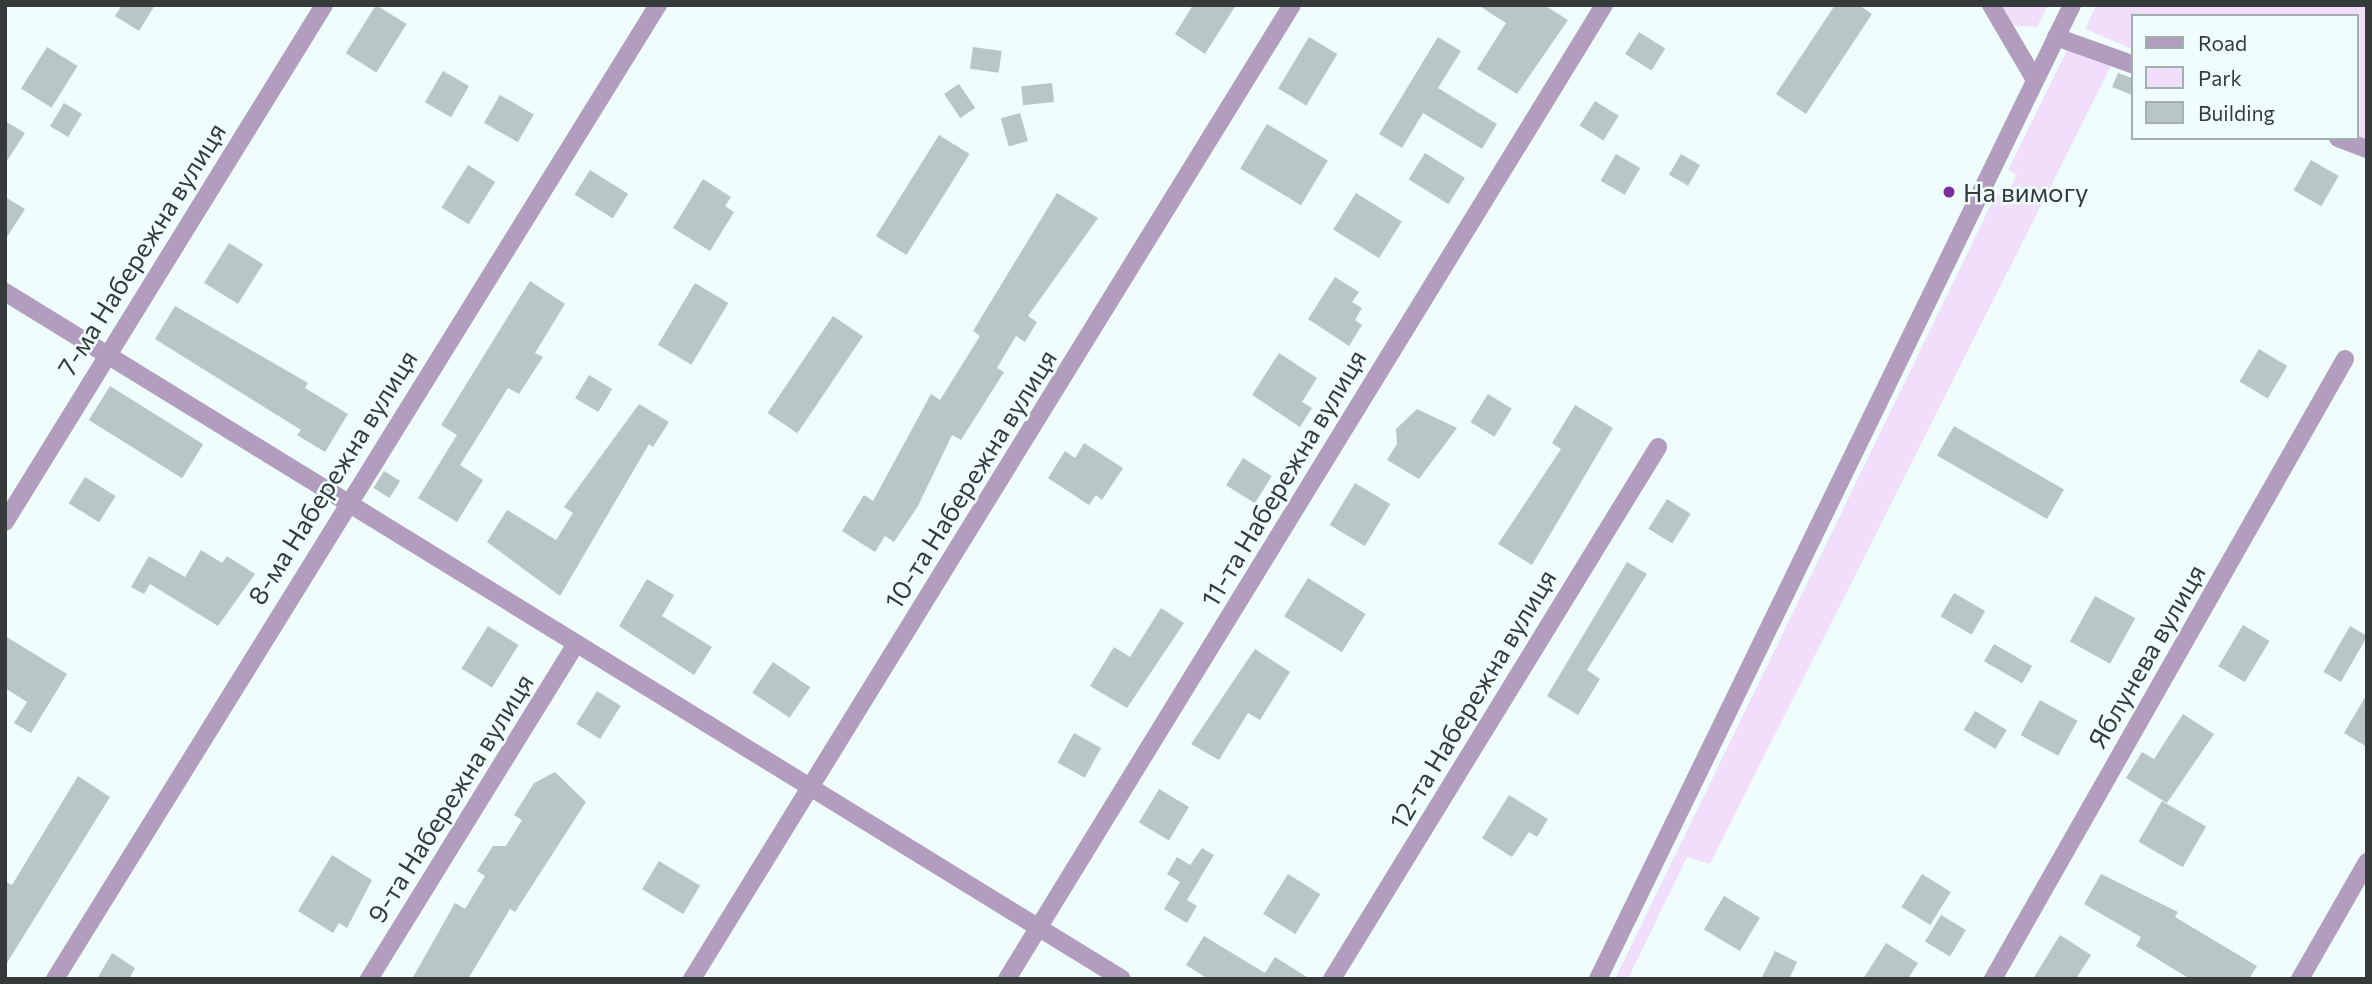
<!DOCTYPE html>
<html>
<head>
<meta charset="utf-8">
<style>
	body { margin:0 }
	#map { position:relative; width:2372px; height:984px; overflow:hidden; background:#effefc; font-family:Commissioner,sans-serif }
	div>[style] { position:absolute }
	.green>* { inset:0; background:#f0defb }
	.building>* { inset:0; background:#b8c7c5; transform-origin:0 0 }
	.minor>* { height:18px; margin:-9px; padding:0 9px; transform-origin:9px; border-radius:9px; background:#b29dbe }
	.tertiary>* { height:18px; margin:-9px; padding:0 9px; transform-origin:9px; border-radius:9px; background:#b29dbe }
	.dots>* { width:19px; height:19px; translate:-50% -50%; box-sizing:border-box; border:4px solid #effefc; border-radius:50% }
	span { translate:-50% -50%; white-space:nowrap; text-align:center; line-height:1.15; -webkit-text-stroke:5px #effefc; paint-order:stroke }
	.poi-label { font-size:26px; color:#353b3a }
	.left { translate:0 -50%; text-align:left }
	.street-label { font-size:26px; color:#353b3a }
	.frame { position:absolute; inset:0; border:7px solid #353b3a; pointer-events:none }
	.legend { position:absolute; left:2131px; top:14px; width:228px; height:126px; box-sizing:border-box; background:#effefc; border:2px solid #a5b0ae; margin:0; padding:9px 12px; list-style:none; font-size:21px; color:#353b3a }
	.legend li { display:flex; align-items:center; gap:14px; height:35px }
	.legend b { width:35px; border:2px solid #a5b0ae }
</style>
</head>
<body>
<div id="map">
	<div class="green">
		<i style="clip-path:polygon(2002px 5px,2048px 5px,2037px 27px,2009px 25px)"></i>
		<i style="clip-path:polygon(2096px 5px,2367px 5px,2367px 141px,2356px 137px,2356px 16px,2132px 16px,2132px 49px,2085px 29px)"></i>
		<i style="clip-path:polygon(2067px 50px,2111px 66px,1710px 864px,1687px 857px,1628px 979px,1615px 979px,1996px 194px,2005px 198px,2017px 175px,2008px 170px)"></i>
	</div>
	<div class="building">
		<i style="clip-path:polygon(122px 5px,155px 5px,139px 31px,115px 16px)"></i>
		<i style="left:376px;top:5px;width:36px;height:57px;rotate:32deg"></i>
		<i style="clip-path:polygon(1193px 5px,1236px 5px,1205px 54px,1175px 34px)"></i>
		<i style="clip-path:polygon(1478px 5px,1544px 5px,1568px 20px,1517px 94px,1477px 69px,1506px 23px)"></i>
		<i style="clip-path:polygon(1835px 5px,1859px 5px,1872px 14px,1806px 114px,1776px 94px)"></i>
		<i style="left:1639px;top:32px;width:31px;height:26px;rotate:32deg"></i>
		<i style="left:1309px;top:37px;width:33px;height:60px;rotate:31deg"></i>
		<i style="clip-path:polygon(1438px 37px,1461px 51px,1438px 88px,1497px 124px,1482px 149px,1423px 113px,1402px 148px,1379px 134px)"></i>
		<i style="left:47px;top:47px;width:36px;height:49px;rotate:32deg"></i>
		<i style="left:973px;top:47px;width:29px;height:22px;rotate:8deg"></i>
		<i style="left:443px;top:71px;width:30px;height:36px;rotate:30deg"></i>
		<i style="clip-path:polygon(2118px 73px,2132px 78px,2132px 95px,2112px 87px)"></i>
		<i style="left:1052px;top:83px;width:19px;height:31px;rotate:84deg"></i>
		<i style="left:959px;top:84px;width:29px;height:18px;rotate:56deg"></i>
		<i style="left:500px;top:95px;width:39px;height:32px;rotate:30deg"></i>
		<i style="left:1595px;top:101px;width:28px;height:29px;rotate:32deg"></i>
		<i style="left:64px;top:103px;width:21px;height:27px;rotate:31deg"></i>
		<i style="left:1020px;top:113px;width:29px;height:20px;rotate:74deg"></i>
		<i style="clip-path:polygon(5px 121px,25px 133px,5px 164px)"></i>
		<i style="left:1267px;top:124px;width:71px;height:52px;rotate:31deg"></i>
		<i style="left:939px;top:135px;width:36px;height:119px;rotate:32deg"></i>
		<i style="left:1425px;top:153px;width:47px;height:31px;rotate:32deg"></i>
		<i style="left:1616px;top:154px;width:28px;height:31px;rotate:30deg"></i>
		<i style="left:1681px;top:154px;width:22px;height:24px;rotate:30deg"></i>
		<i style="left:2311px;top:160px;width:32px;height:35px;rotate:30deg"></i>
		<i style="left:468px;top:165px;width:32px;height:50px;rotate:32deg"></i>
		<i style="left:590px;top:170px;width:45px;height:29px;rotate:32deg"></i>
		<i style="clip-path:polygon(703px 179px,731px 197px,725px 206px,734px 212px,710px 251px,673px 228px)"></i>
		<i style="clip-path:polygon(1057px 193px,1098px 218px,1028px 316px,1037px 322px,1025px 342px,1016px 336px,997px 368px,1004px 372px,961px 440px,952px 435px,918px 506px,894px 542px,885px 536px,875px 552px,842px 531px,864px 495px,873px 501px,931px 394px,940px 400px,980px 336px,973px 331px)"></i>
		<i style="left:1356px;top:193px;width:54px;height:43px;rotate:32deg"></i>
		<i style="clip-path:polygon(5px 197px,25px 209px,5px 240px)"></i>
		<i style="left:229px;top:243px;width:40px;height:47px;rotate:32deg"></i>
		<i style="clip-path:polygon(1335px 277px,1359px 292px,1352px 302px,1362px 308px,1355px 320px,1362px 325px,1349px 346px,1308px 319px)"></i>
		<i style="clip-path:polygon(530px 281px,565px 304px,535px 353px,543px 357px,519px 394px,508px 388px,460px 465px,483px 480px,457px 522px,418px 498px,457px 435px,441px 425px)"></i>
		<i style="left:695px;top:283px;width:39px;height:72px;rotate:31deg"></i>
		<i style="clip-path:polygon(175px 306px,308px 383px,305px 388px,348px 414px,325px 452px,297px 435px,301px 430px,155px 339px)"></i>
		<i style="left:833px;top:316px;width:36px;height:117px;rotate:34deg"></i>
		<i style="left:2259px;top:349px;width:33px;height:38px;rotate:31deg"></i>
		<i style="clip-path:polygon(1279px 353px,1317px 378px,1302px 402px,1312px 408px,1300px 427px,1252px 395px)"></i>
		<i style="left:589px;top:375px;width:27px;height:27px;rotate:31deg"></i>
		<i style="left:110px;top:386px;width:110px;height:40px;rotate:32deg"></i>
		<i style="left:1488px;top:394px;width:28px;height:33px;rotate:32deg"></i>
		<i style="clip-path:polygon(639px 404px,669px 422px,653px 447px,649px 444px,560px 596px,487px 542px,507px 510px,556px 540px,573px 513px,564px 507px)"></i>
		<i style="clip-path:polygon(1575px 405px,1613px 428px,1532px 565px,1498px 544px,1561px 449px,1552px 443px)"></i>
		<i style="clip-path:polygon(1417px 409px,1457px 428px,1419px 479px,1387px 460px,1397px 444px,1396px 429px)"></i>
		<i style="left:1954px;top:426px;width:127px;height:34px;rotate:30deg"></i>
		<i style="clip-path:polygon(1084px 443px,1123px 468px,1102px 500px,1096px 495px,1089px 505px,1048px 478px,1065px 451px,1075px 458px)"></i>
		<i style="left:1243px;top:458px;width:34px;height:32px;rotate:32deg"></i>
		<i style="left:384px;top:471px;width:19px;height:20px;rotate:32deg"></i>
		<i style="left:85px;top:477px;width:36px;height:31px;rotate:32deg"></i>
		<i style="left:1355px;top:483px;width:41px;height:49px;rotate:31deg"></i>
		<i style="left:1667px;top:499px;width:28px;height:35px;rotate:32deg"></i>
		<i style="clip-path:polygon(201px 550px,222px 563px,227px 556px,255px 574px,218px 626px,150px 584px,144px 594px,131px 587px,149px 556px,185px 577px)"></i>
		<i style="clip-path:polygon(1627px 562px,1647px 574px,1587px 670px,1600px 679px,1578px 715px,1547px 696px)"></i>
		<i style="left:1308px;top:578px;width:68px;height:45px;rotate:32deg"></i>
		<i style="clip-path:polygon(647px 579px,674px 595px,662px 616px,712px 647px,694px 675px,619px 626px)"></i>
		<i style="left:1954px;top:593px;width:36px;height:27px;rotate:30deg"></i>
		<i style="left:2095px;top:596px;width:46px;height:52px;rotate:29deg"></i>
		<i style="clip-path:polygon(1161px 608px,1184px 623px,1127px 708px,1090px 686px,1114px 647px,1130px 657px)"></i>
		<i style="left:2243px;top:625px;width:31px;height:48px;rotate:31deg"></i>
		<i style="left:488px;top:626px;width:36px;height:50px;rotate:32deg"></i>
		<i style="left:2350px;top:626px;width:20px;height:53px;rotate:30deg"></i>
		<i style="clip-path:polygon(5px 636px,67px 674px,31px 733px,14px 723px,27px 702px,5px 688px)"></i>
		<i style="left:1994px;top:644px;width:44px;height:20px;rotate:30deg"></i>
		<i style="clip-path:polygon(1255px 649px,1290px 672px,1260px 720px,1248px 713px,1219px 760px,1191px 744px)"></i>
		<i style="left:773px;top:662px;width:45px;height:37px;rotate:34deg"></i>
		<i style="left:597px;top:691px;width:28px;height:39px;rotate:32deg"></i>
		<i style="clip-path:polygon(2367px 694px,2367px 747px,2344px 733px)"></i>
		<i style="left:2040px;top:700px;width:43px;height:40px;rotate:29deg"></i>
		<i style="left:1975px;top:711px;width:37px;height:22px;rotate:31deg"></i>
		<i style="clip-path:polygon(2183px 714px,2214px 734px,2167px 803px,2126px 778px,2142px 752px,2154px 759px)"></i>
		<i style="left:1074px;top:733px;width:31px;height:34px;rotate:29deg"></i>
		<i style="clip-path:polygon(555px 772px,586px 802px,515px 912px,510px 909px,468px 979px,412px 979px,455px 903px,465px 909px,485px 876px,477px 871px,493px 846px,506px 846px,522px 820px,514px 815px,534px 783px)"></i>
		<i style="clip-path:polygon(78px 776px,110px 797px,5px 966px,5px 881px,12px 885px)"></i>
		<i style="left:1159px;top:789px;width:35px;height:39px;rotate:31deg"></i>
		<i style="clip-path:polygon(1509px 795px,1548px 819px,1537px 837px,1529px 832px,1512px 857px,1482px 838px)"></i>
		<i style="left:2162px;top:801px;width:51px;height:47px;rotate:30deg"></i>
		<i style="clip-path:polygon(1202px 848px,1214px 855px,1187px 900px,1197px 906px,1187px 923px,1164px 909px,1180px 882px,1167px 874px,1177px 857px,1190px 865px)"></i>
		<i style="clip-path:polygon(332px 855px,372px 880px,347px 928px,339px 923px,333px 933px,298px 911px)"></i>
		<i style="left:659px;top:861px;width:48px;height:33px;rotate:31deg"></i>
		<i style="left:1288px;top:874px;width:38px;height:47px;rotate:32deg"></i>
		<i style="left:1922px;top:874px;width:34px;height:39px;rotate:32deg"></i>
		<i style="clip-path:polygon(2101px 874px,2178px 912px,2175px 917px,2257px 966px,2249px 979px,2190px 979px,2136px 946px,2141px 937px,2084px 904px)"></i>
		<i style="left:1724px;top:896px;width:42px;height:39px;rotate:31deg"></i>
		<i style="left:1941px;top:915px;width:29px;height:31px;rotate:31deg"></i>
		<i style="clip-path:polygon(2060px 935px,2091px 955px,2076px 979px,2033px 979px)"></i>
		<i style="clip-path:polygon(1204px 936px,1265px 973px,1275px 957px,1310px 979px,1208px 979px,1186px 965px)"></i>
		<i style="clip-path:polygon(1886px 943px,1918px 963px,1908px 979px,1863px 979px)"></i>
		<i style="clip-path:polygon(1775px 951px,1797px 962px,1789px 979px,1761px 979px)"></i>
		<i style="clip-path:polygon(112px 953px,135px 968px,129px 979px,97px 979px)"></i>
	</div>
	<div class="minor">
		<i style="left:1991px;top:5px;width:87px;rotate:59.6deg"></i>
		<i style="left:2056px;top:37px;width:81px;rotate:19.6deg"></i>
		<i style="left:2338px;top:138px;width:31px;rotate:21deg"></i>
		<i style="left:5px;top:292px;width:1311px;rotate:31.59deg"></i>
		<i style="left:5px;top:522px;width:607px;rotate:-58.32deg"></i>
		<i style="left:55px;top:979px;width:1146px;rotate:-58.24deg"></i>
		<i style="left:369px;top:979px;width:394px;rotate:-58.3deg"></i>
		<i style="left:692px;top:979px;width:1144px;rotate:-58.37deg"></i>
		<i style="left:1007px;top:979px;width:1142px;rotate:-58.49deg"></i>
		<i style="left:1332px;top:979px;width:624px;rotate:-58.5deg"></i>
		<i style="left:1993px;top:979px;width:713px;rotate:-60.41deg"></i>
		<i style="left:2300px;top:979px;width:135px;rotate:-60.2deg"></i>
	</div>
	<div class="tertiary">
		<i style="left:1598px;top:979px;width:1083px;rotate:-64.05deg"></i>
	</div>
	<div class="dots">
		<i style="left:1949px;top:192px;background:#7b2c9d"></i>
	</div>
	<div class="poi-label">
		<span class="left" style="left:1963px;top:192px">На вимогу</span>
	</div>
	<div class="street-label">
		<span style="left:141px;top:249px;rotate:-58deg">7-ма Набережна вулиця</span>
		<span style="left:332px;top:477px;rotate:-58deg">8-ма Набережна вулиця</span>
		<span style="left:1283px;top:478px;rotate:-59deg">11-та Набережна вулиця</span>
		<span style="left:970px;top:479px;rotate:-58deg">10-та Набережна вулиця</span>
		<span style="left:2146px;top:656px;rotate:-60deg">Яблунева вулиця</span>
		<span style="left:1472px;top:699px;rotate:-59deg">12-та Набережна вулиця</span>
		<span style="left:450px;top:798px;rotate:-58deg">9-та Набережна вулиця</span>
	</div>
	<div class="frame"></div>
	<ul class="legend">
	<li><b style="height:9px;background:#b29dbe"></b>Road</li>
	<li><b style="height:19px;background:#f0defb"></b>Park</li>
	<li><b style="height:19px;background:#b8c7c5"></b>Building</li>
	</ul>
</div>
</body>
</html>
